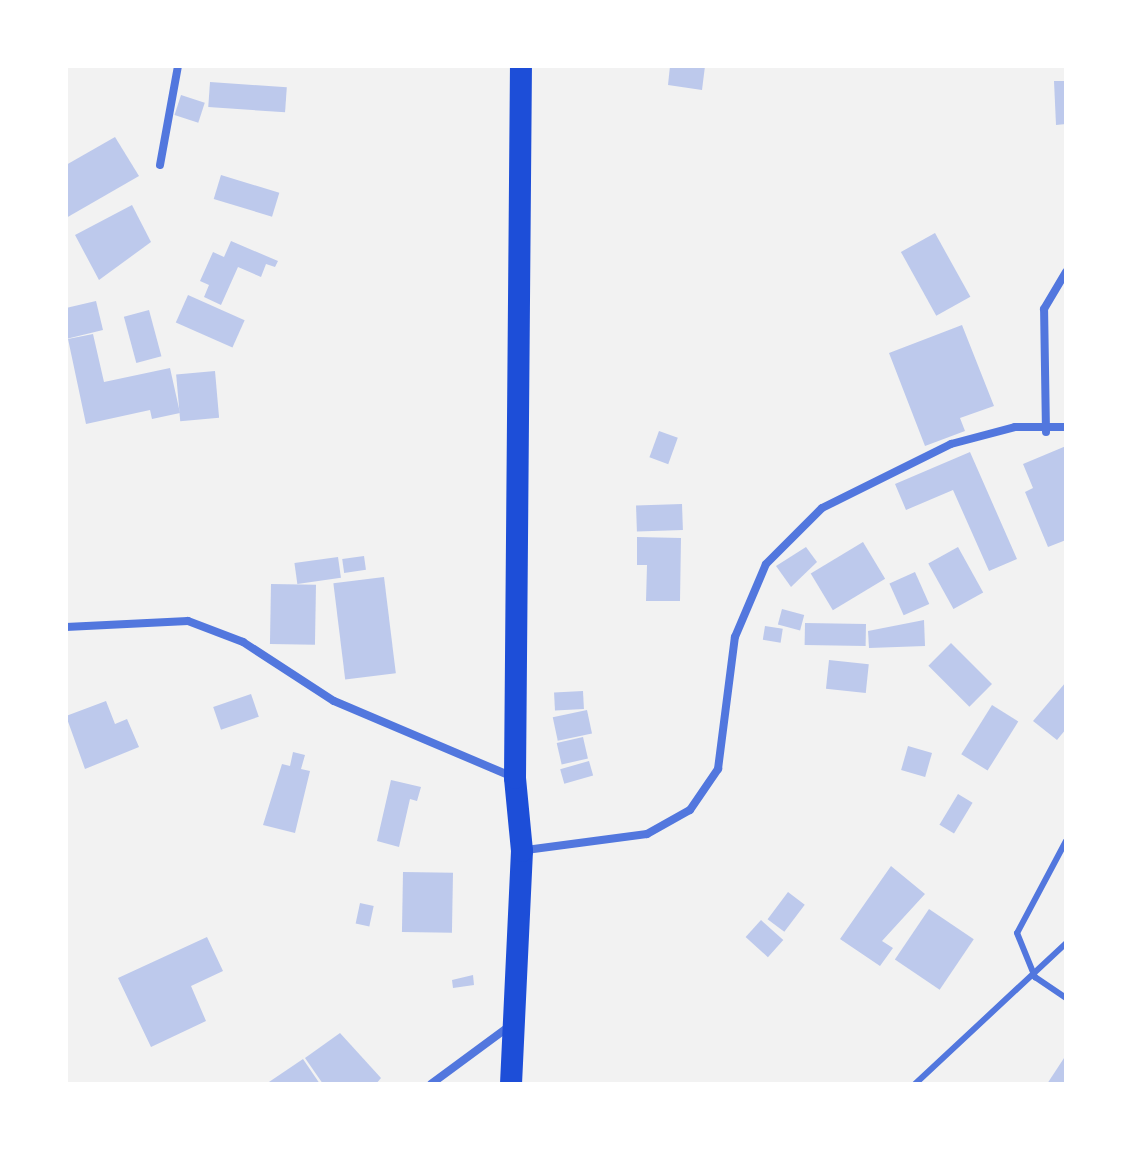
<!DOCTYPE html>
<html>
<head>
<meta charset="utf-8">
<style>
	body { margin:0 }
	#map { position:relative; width:1132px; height:1150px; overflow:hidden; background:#f2f2f2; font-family:"Times New Roman",serif }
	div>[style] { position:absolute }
	.building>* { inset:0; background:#bdc9ec; transform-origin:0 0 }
	.service>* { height:6px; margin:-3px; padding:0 3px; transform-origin:3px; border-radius:3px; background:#5277de }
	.minor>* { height:8px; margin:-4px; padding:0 4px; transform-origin:4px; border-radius:4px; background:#5277de }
	.trunk>* { height:22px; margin:-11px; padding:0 11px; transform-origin:11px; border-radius:11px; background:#1d4ed8 }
	span { translate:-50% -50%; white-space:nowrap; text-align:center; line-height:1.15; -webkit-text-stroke:6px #fff; paint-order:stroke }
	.frame { position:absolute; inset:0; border:68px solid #fff; pointer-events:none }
</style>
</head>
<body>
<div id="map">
	<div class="building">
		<i style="clip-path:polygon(670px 66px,705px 66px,702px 90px,668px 85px)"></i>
		<i style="clip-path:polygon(1054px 81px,1066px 81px,1066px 124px,1056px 125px)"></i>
		<i style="left:210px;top:82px;width:77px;height:25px;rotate:4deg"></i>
		<i style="left:181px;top:95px;width:25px;height:21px;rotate:18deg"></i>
		<i style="clip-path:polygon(115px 137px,139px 176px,66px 218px,66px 165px)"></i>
		<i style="left:221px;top:175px;width:61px;height:25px;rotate:17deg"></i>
		<i style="clip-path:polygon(132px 205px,151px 242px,99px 280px,75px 235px)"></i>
		<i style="left:935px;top:233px;width:73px;height:39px;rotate:61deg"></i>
		<i style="clip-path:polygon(231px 241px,278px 261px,275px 267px,266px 264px,261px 277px,238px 267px,221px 305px,204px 297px,209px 285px,200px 281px,213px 252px,224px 257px)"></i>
		<i style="left:188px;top:295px;width:62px;height:30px;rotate:24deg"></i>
		<i style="clip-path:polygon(96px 301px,103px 330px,66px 339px,66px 308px)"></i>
		<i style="left:149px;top:310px;width:48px;height:26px;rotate:75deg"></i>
		<i style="clip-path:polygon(962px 325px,994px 406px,960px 418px,965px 431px,925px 446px,889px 353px)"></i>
		<i style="clip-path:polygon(93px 334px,104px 382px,170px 368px,180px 413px,152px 419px,150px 410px,86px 424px,68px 339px)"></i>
		<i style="left:215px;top:371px;width:47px;height:39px;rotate:85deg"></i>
		<i style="left:659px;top:431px;width:20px;height:28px;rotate:20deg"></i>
		<i style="clip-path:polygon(1066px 446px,1066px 540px,1048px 547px,1025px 492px,1033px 488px,1023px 464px)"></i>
		<i style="clip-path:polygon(970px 452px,1017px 559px,989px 571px,953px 490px,906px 510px,895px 484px)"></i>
		<i style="left:682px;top:504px;width:26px;height:46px;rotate:88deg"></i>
		<i style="clip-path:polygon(637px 537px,681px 538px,680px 601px,646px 601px,647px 565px,637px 565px)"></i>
		<i style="left:863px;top:542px;width:43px;height:61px;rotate:59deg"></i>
		<i style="clip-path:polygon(806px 547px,817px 562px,791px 587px,776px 566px)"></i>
		<i style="left:958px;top:547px;width:52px;height:34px;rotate:61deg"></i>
		<i style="left:364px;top:556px;width:14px;height:22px;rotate:82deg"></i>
		<i style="left:338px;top:557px;width:21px;height:44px;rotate:82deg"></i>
		<i style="left:915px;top:572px;width:35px;height:28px;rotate:66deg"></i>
		<i style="left:384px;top:577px;width:97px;height:51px;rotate:83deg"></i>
		<i style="left:271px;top:584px;width:45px;height:60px;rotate:1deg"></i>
		<i style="left:782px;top:609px;width:23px;height:16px;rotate:15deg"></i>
		<i style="clip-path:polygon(924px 620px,925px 646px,869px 648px,868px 631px)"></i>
		<i style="left:805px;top:623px;width:61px;height:22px;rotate:1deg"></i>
		<i style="left:765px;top:626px;width:18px;height:14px;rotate:9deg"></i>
		<i style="left:951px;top:643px;width:58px;height:32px;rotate:45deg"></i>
		<i style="left:829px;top:660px;width:40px;height:29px;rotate:6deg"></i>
		<i style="clip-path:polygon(1066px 682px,1066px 729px,1057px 740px,1033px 721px)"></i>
		<i style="left:583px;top:691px;width:18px;height:29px;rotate:87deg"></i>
		<i style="left:251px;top:694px;width:24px;height:40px;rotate:71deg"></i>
		<i style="clip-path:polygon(106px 701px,115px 724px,127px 719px,139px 747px,85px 769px,66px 716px)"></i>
		<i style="left:992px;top:705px;width:31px;height:58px;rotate:32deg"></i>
		<i style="left:587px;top:710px;width:24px;height:35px;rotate:78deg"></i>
		<i style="left:583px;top:737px;width:22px;height:27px;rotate:77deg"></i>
		<i style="left:908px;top:746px;width:25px;height:25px;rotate:16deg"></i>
		<i style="clip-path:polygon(293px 752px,305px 755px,301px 769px,310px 771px,295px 833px,263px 825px,282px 764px,290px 766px)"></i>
		<i style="left:589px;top:761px;width:15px;height:30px;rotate:74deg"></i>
		<i style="clip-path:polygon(391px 780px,421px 787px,417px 801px,410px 799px,399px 847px,377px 841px)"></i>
		<i style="left:958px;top:794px;width:17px;height:36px;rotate:31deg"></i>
		<i style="clip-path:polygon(891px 866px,925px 894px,882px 941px,893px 948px,880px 966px,840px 939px)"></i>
		<i style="left:403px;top:872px;width:50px;height:60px;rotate:1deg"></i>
		<i style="left:788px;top:892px;width:21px;height:34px;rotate:37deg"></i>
		<i style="left:360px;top:903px;width:14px;height:21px;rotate:12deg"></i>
		<i style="left:929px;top:909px;width:54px;height:61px;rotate:34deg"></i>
		<i style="left:761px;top:920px;width:30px;height:23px;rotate:42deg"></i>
		<i style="clip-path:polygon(207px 937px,223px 971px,191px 986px,206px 1021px,151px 1047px,118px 978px)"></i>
		<i style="clip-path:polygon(473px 975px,474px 985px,453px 988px,452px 980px)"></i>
		<i style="clip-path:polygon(340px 1033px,381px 1078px,376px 1084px,323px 1084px,305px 1058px)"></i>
		<i style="clip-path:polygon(1066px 1055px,1066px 1084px,1047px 1084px)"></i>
		<i style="clip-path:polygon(303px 1059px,320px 1084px,266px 1084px)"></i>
	</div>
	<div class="service">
		<i style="left:1066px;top:841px;width:104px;rotate:118deg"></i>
		<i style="left:1017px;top:933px;width:48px;rotate:67.8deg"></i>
		<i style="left:1035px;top:977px;width:37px;rotate:34deg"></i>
		<i style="left:915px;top:1084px;width:207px;rotate:-43deg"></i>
	</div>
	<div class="minor">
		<i style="left:160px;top:165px;width:101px;rotate:-79.7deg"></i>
		<i style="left:1046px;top:432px;width:123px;rotate:-90.9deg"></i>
		<i style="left:1044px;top:309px;width:43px;rotate:-59.3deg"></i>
		<i style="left:66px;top:627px;width:122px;rotate:-2.8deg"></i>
		<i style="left:188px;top:621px;width:59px;rotate:20.9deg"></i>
		<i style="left:243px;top:642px;width:108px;rotate:33deg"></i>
		<i style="left:334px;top:701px;width:192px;rotate:23deg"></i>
		<i style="left:526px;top:850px;width:122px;rotate:-7.5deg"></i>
		<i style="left:647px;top:834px;width:49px;rotate:-29.2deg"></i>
		<i style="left:690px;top:810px;width:50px;rotate:-55.7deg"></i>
		<i style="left:718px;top:769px;width:133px;rotate:-82.7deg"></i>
		<i style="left:735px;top:637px;width:79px;rotate:-67deg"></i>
		<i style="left:766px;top:564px;width:79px;rotate:-45deg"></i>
		<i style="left:822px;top:508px;width:144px;rotate:-26.4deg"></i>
		<i style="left:951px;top:444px;width:66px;rotate:-14.9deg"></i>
		<i style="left:1015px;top:427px;width:51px"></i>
		<i style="left:431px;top:1084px;width:99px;rotate:-36.4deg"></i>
	</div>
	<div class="trunk">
		<i style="left:511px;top:1084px;width:233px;rotate:-87.3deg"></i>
		<i style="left:522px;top:851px;width:73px;rotate:-95.5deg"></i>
		<i style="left:515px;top:778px;width:712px;rotate:-89.52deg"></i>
	</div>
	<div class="frame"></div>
</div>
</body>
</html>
